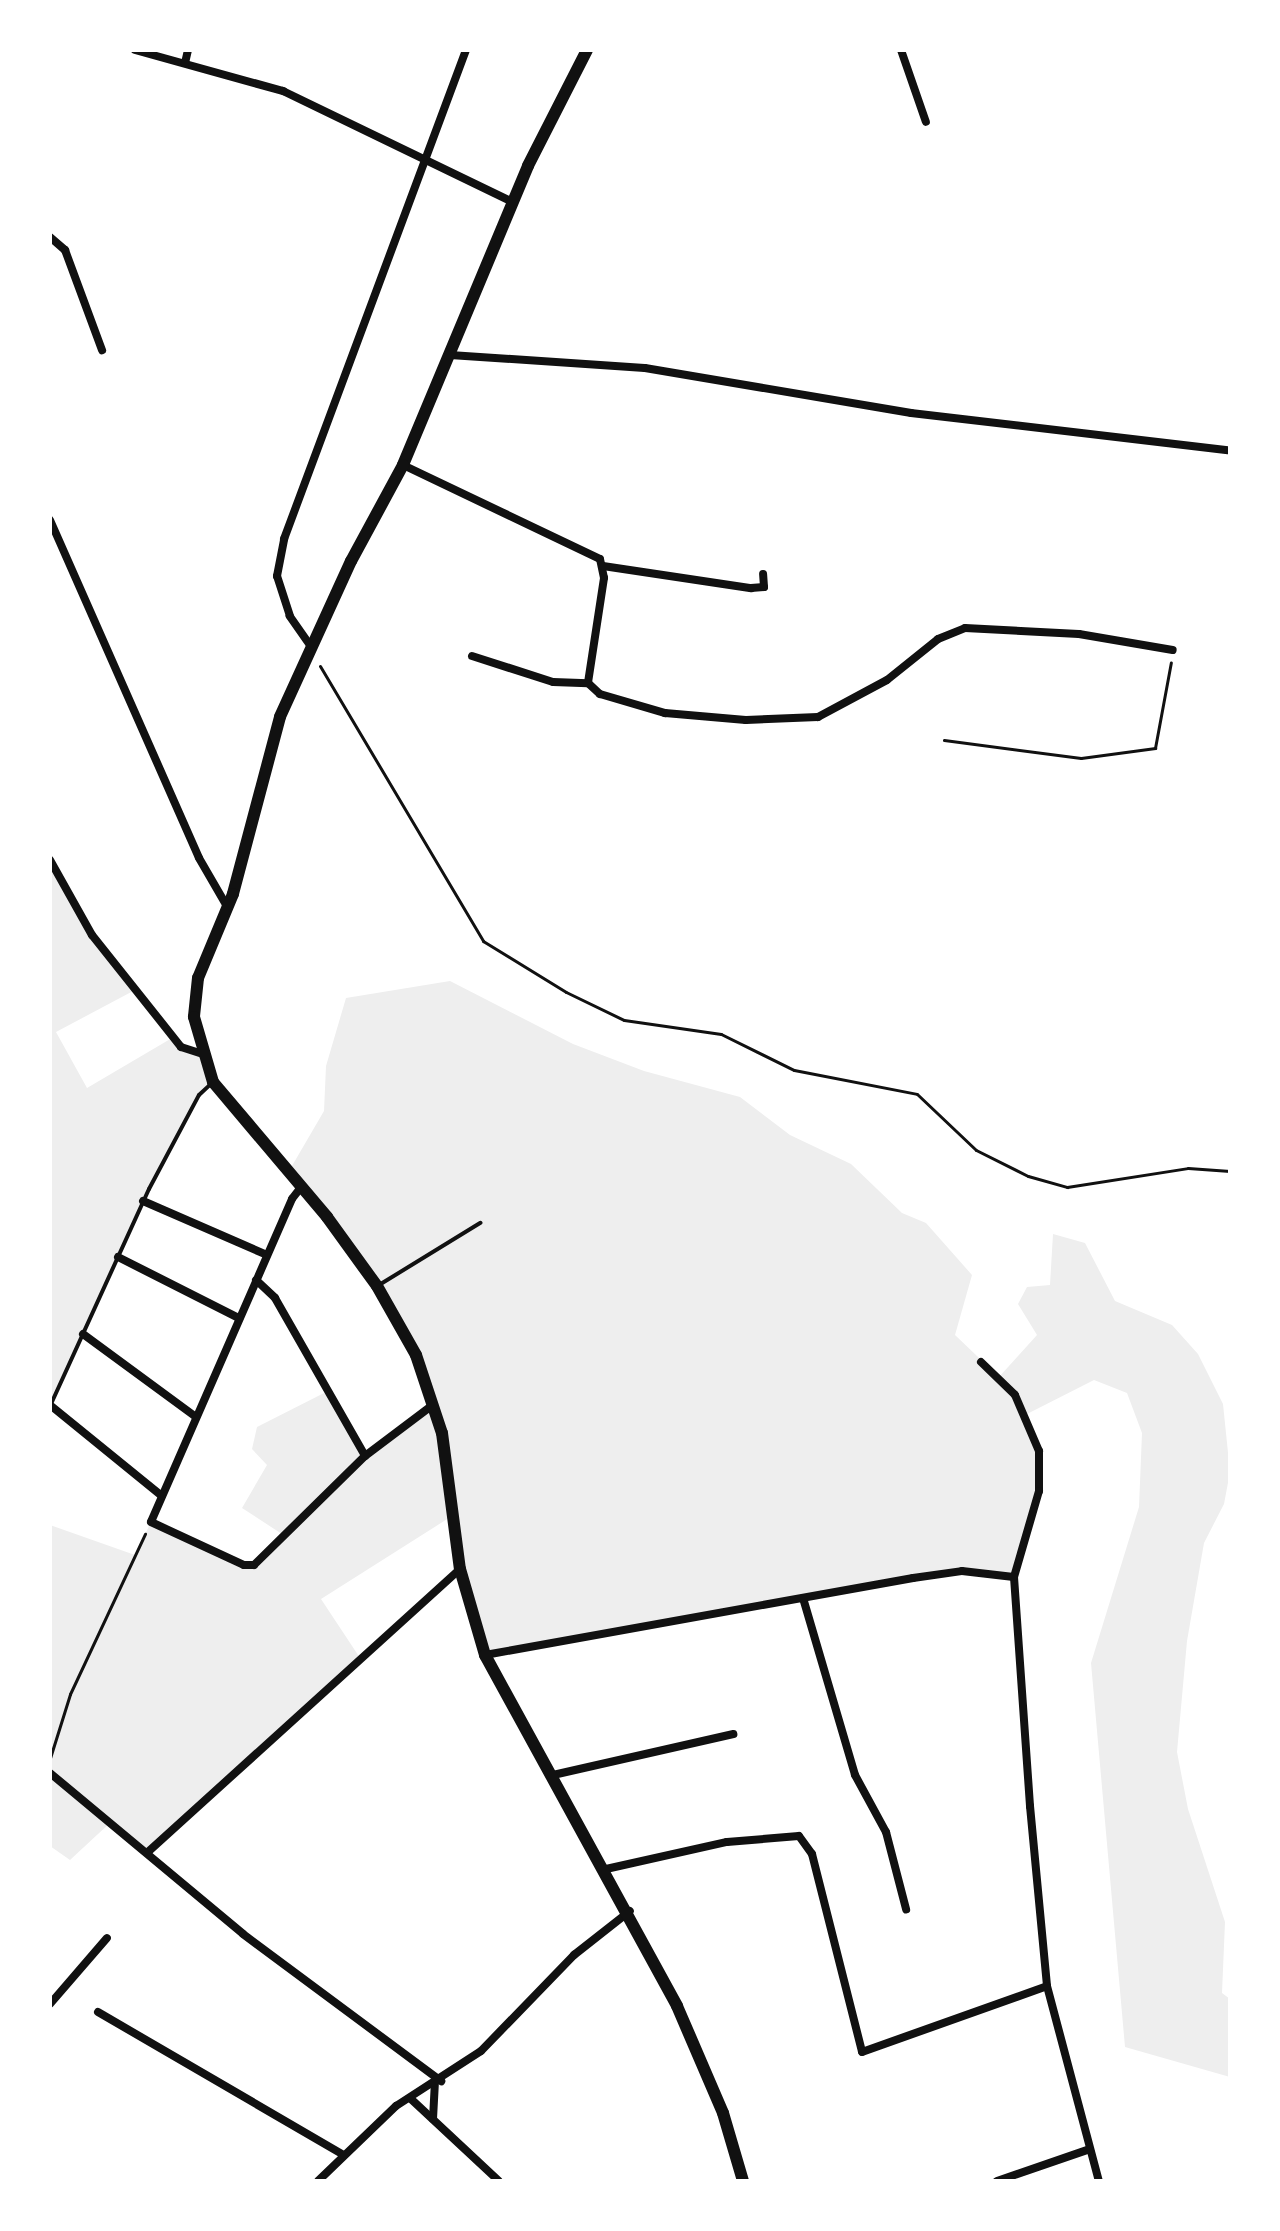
<!DOCTYPE html>
<html>
<head>
<meta charset="utf-8">
<style>
	body { margin:0 }
	#map { position:relative; width:1280px; height:2231px; overflow:hidden; background:#fff; font-family:Spectral,serif }
	div>[style] { position:absolute }
	.green>* { inset:0; background:#eee }
	.path>* { height:3px; margin:-1.5px; padding:0 1.5px; transform-origin:1.5px; border-radius:1.5px; background:#111 }
	.service>* { height:4px; margin:-2px; padding:0 2px; transform-origin:2px; border-radius:2px; background:#111 }
	.minor>* { height:8px; margin:-4px; padding:0 4px; transform-origin:4px; border-radius:4px; background:#111 }
	.secondary>* { height:12px; margin:-6px; padding:0 6px; transform-origin:6px; border-radius:6px; background:#111 }
	span { translate:-50% -50%; white-space:nowrap; text-align:center; line-height:1.15; -webkit-text-stroke:8px #fff; paint-order:stroke }
	.frame { position:absolute; inset:0; border:52px solid #fff; pointer-events:none }
</style>
</head>
<body>
<div id="map">
	<div class="green">
		<i style="clip-path:polygon(50px 860px,92px 935px,135px 990px,56px 1032px,87px 1088px,172px 1038px,202px 1054px,213px 1082px,199px 1095px,149px 1189px,50px 1406px)"></i>
		<i style="clip-path:polygon(450px 981px,573px 1044px,644px 1071px,740px 1097px,790px 1135px,851px 1164px,902px 1213px,926px 1223px,972px 1275px,955px 1335px,999px 1377px,1037px 1335px,1018px 1304px,1027px 1287px,1050px 1285px,1053px 1234px,1085px 1243px,1115px 1301px,1172px 1325px,1198px 1354px,1223px 1404px,1230px 1472px,1224px 1504px,1204px 1543px,1187px 1641px,1177px 1752px,1188px 1809px,1225px 1922px,1222px 1993px,1230px 1999px,1230px 2077px,1125px 2047px,1091px 1663px,1139px 1507px,1142px 1433px,1127px 1393px,1094px 1380px,1027px 1414px,1041px 1471px,1014px 1577px,962px 1571px,485px 1655px,452px 1516px,321px 1599px,360px 1658px,149px 1851px,112px 1821px,70px 1860px,50px 1846px,50px 1525px,135px 1555px,151px 1522px,254px 1565px,285px 1536px,242px 1508px,267px 1465px,252px 1449px,257px 1427px,328px 1391px,365px 1456px,434px 1404px,398px 1321px,289px 1171px,324px 1111px,326px 1066px,346px 998px)"></i>
	</div>
	<div class="path">
		<i style="left:320px;top:666px;width:320px;rotate:59.3deg"></i>
		<i style="left:483px;top:941px;width:97px;rotate:31.6deg"></i>
		<i style="left:566px;top:992px;width:64px;rotate:25.8deg"></i>
		<i style="left:624px;top:1020px;width:98px;rotate:8.2deg"></i>
		<i style="left:721px;top:1034px;width:81px;rotate:26.3deg"></i>
		<i style="left:794px;top:1070px;width:125px;rotate:11deg"></i>
		<i style="left:917px;top:1094px;width:81px;rotate:43.5deg"></i>
		<i style="left:976px;top:1150px;width:58px;rotate:26.6deg"></i>
		<i style="left:1028px;top:1176px;width:41px;rotate:15.8deg"></i>
		<i style="left:1067px;top:1187px;width:122px;rotate:-8.9deg"></i>
		<i style="left:1188px;top:1168px;width:42px;rotate:4.1deg"></i>
		<i style="left:944px;top:740px;width:138px;rotate:7.5deg"></i>
		<i style="left:1081px;top:758px;width:75px;rotate:-7.7deg"></i>
		<i style="left:1155px;top:748px;width:87px;rotate:-79.5deg"></i>
		<i style="left:50px;top:1758px;width:67px;rotate:-72.6deg"></i>
		<i style="left:70px;top:1694px;width:177px;rotate:-64.9deg"></i>
	</div>
	<div class="service">
		<i style="left:379px;top:1285px;width:119px;rotate:-31.5deg"></i>
		<i style="left:51px;top:1404px;width:236px;rotate:-65.5deg"></i>
		<i style="left:149px;top:1189px;width:106px;rotate:-62deg"></i>
		<i style="left:199px;top:1095px;width:16px;rotate:-43deg"></i>
	</div>
	<div class="minor">
		<i style="left:135px;top:50px;width:154px;rotate:15.5deg"></i>
		<i style="left:283px;top:91px;width:255px;rotate:25.8deg"></i>
		<i style="left:901px;top:50px;width:76px;rotate:70.9deg"></i>
		<i style="left:185px;top:63px;width:13px;rotate:-77deg"></i>
		<i style="left:50px;top:237px;width:20px;rotate:41deg"></i>
		<i style="left:65px;top:250px;width:107px;rotate:69.7deg"></i>
		<i style="left:450px;top:355px;width:195px;rotate:3.8deg"></i>
		<i style="left:645px;top:368px;width:270px;rotate:9.6deg"></i>
		<i style="left:911px;top:413px;width:319px;rotate:6.7deg"></i>
		<i style="left:403px;top:465px;width:218px;rotate:25.5deg"></i>
		<i style="left:600px;top:559px;width:19px;rotate:78deg"></i>
		<i style="left:604px;top:578px;width:106px;rotate:98.7deg"></i>
		<i style="left:588px;top:683px;width:16px;rotate:43deg"></i>
		<i style="left:600px;top:694px;width:68px;rotate:16.3deg"></i>
		<i style="left:665px;top:713px;width:81px;rotate:4.9deg"></i>
		<i style="left:746px;top:720px;width:72px;rotate:-2.4deg"></i>
		<i style="left:818px;top:717px;width:78px;rotate:-28.2deg"></i>
		<i style="left:887px;top:680px;width:65px;rotate:-38.8deg"></i>
		<i style="left:938px;top:639px;width:29px;rotate:-22deg"></i>
		<i style="left:965px;top:628px;width:114px;rotate:3deg"></i>
		<i style="left:1079px;top:634px;width:95px;rotate:9.7deg"></i>
		<i style="left:50px;top:520px;width:369px;rotate:66.2deg"></i>
		<i style="left:199px;top:858px;width:58px;rotate:59.9deg"></i>
		<i style="left:603px;top:566px;width:150px;rotate:8.5deg"></i>
		<i style="left:751px;top:588px;width:13px;rotate:-4deg"></i>
		<i style="left:764px;top:587px;width:13px;rotate:-94deg"></i>
		<i style="left:312px;top:648px;width:39px;rotate:-125deg"></i>
		<i style="left:290px;top:616px;width:42px;rotate:-108deg"></i>
		<i style="left:277px;top:576px;width:38px;rotate:-79deg"></i>
		<i style="left:284px;top:539px;width:522px;rotate:-69.59deg"></i>
		<i style="left:472px;top:656px;width:85px;rotate:17.8deg"></i>
		<i style="left:553px;top:682px;width:35px;rotate:2deg"></i>
		<i style="left:50px;top:860px;width:86px;rotate:60.8deg"></i>
		<i style="left:92px;top:935px;width:143px;rotate:51.5deg"></i>
		<i style="left:181px;top:1047px;width:22px;rotate:18deg"></i>
		<i style="left:302px;top:1186px;width:16px;rotate:128deg"></i>
		<i style="left:292px;top:1199px;width:352px;rotate:113.6deg"></i>
		<i style="left:151px;top:1522px;width:102px;rotate:24.8deg"></i>
		<i style="left:244px;top:1565px;width:10px"></i>
		<i style="left:254px;top:1565px;width:156px;rotate:-44.5deg"></i>
		<i style="left:365px;top:1456px;width:86px;rotate:-37deg"></i>
		<i style="left:143px;top:1201px;width:135px;rotate:23.5deg"></i>
		<i style="left:118px;top:1257px;width:136px;rotate:26.8deg"></i>
		<i style="left:256px;top:1280px;width:26px;rotate:43deg"></i>
		<i style="left:275px;top:1298px;width:182px;rotate:60.3deg"></i>
		<i style="left:83px;top:1334px;width:140px;rotate:36.3deg"></i>
		<i style="left:981px;top:1362px;width:47px;rotate:44.1deg"></i>
		<i style="left:1015px;top:1395px;width:61px;rotate:66.8deg"></i>
		<i style="left:1039px;top:1451px;width:40px;rotate:90deg"></i>
		<i style="left:1039px;top:1491px;width:90px;rotate:106.2deg"></i>
		<i style="left:1014px;top:1577px;width:230px;rotate:86deg"></i>
		<i style="left:1030px;top:1806px;width:181px;rotate:84.6deg"></i>
		<i style="left:1047px;top:1986px;width:202px;rotate:75.1deg"></i>
		<i style="left:50px;top:1405px;width:144px;rotate:39.1deg"></i>
		<i style="left:803px;top:1598px;width:184px;rotate:73.6deg"></i>
		<i style="left:855px;top:1775px;width:65px;rotate:61.5deg"></i>
		<i style="left:886px;top:1832px;width:80px;rotate:75.4deg"></i>
		<i style="left:485px;top:1655px;width:435px;rotate:-10.2deg"></i>
		<i style="left:913px;top:1578px;width:49px;rotate:-8.1deg"></i>
		<i style="left:962px;top:1571px;width:52px;rotate:6.6deg"></i>
		<i style="left:50px;top:1773px;width:251px;rotate:39.8deg"></i>
		<i style="left:243px;top:1934px;width:247px;rotate:36.6deg"></i>
		<i style="left:553px;top:1775px;width:185px;rotate:-12.8deg"></i>
		<i style="left:149px;top:1851px;width:420px;rotate:-42.2deg"></i>
		<i style="left:606px;top:1869px;width:124px;rotate:-12.6deg"></i>
		<i style="left:727px;top:1842px;width:72px;rotate:-4.8deg"></i>
		<i style="left:799px;top:1836px;width:22px;rotate:54deg"></i>
		<i style="left:812px;top:1854px;width:204px;rotate:75.8deg"></i>
		<i style="left:862px;top:2052px;width:196px;rotate:-19.6deg"></i>
		<i style="left:50px;top:2004px;width:87px;rotate:-49.2deg"></i>
		<i style="left:98px;top:2012px;width:282px;rotate:30.2deg"></i>
		<i style="left:411px;top:2099px;width:120px;rotate:43deg"></i>
		<i style="left:433px;top:2119px;width:35px;rotate:-87deg"></i>
		<i style="left:318px;top:2181px;width:108px;rotate:-43.9deg"></i>
		<i style="left:396px;top:2106px;width:101px;rotate:-32.9deg"></i>
		<i style="left:481px;top:2051px;width:134px;rotate:-45.9deg"></i>
		<i style="left:574px;top:1955px;width:71px;rotate:-38.2deg"></i>
		<i style="left:997px;top:2181px;width:98px;rotate:-19deg"></i>
	</div>
	<div class="secondary">
		<i style="left:587px;top:50px;width:130px;rotate:117deg"></i>
		<i style="left:528px;top:166px;width:324px;rotate:112.7deg"></i>
		<i style="left:403px;top:465px;width:109px;rotate:118.4deg"></i>
		<i style="left:351px;top:561px;width:171px;rotate:114.5deg"></i>
		<i style="left:280px;top:717px;width:183px;rotate:104.9deg"></i>
		<i style="left:233px;top:894px;width:91px;rotate:112.6deg"></i>
		<i style="left:198px;top:978px;width:39px;rotate:96deg"></i>
		<i style="left:194px;top:1017px;width:68px;rotate:73.7deg"></i>
		<i style="left:213px;top:1082px;width:177px;rotate:49.8deg"></i>
		<i style="left:327px;top:1217px;width:85px;rotate:54.1deg"></i>
		<i style="left:377px;top:1286px;width:79px;rotate:60.5deg"></i>
		<i style="left:416px;top:1355px;width:82px;rotate:71.6deg"></i>
		<i style="left:442px;top:1433px;width:137px;rotate:82.5deg"></i>
		<i style="left:460px;top:1569px;width:90px;rotate:73.8deg"></i>
		<i style="left:485px;top:1655px;width:400px;rotate:61.3deg"></i>
		<i style="left:677px;top:2006px;width:116px;rotate:66.7deg"></i>
		<i style="left:723px;top:2113px;width:71px;rotate:73.6deg"></i>
	</div>
	<div class="frame"></div>
</div>
</body>
</html>
